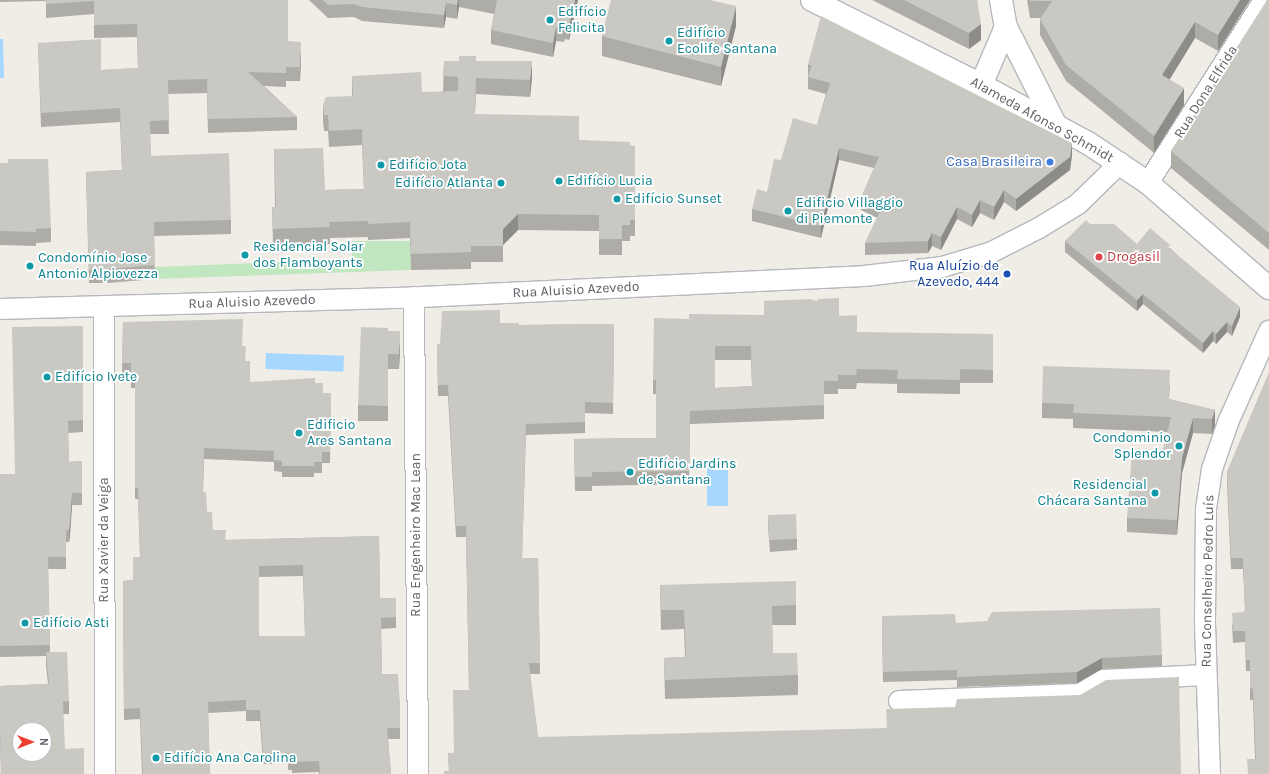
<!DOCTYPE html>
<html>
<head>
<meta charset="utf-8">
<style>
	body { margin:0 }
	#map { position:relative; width:1269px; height:774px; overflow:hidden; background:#efede5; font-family:Karla,sans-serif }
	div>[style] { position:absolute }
	.green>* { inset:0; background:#c1e7c1 }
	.water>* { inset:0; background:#a5d7ff; transform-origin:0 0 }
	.roads { filter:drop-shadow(1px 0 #b5b8bc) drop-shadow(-1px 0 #b5b8bc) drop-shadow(0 1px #b5b8bc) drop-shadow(0 -1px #b5b8bc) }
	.street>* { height:20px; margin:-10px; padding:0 10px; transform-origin:10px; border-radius:10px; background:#fff }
	.secondary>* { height:22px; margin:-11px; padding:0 11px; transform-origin:11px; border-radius:11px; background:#fff }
	.wall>* { inset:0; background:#aeaca7 }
	.shaded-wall>* { inset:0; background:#8d8c88 }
	.building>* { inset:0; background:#cac8c2; transform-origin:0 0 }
	.dots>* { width:11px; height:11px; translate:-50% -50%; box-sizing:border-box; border:2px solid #fff; border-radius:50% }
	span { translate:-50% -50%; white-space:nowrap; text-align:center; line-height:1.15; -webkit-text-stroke:3.5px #fff; paint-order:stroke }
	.culture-label { font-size:14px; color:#0d838f }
	.left { translate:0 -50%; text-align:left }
	.right { translate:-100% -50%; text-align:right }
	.street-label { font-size:14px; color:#5d6166 }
	.shop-label { font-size:14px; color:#366cbe }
	.health-label { font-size:14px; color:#be3a42 }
	.transit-label { font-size:14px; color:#164399 }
	.north { position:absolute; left:12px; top:722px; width:40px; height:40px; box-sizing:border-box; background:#fff; border:1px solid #bec0c2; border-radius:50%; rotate:90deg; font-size:11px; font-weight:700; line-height:16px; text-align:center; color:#5d6166 }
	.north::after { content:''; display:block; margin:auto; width:14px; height:18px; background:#ed3e2e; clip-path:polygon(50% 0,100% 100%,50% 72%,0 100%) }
</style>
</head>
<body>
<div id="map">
	<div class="green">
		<i style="clip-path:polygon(352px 241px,410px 241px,411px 270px,155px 279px,155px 267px,352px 259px)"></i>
	</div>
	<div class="water">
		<i style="clip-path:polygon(0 39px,3px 39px,4px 78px,0 78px)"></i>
		<i style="left:266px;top:353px;width:78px;height:16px;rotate:2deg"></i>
		<i style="left:707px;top:464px;width:21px;height:42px"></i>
	</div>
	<div class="roads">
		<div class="street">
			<i style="left:1148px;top:183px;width:217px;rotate:-57.6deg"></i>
			<i style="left:414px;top:297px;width:477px;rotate:89.5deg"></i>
			<i style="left:104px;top:306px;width:468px;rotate:89.9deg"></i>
			<i style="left:0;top:309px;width:421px;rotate:-1.6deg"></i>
			<i style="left:421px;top:297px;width:443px;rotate:-2.7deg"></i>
			<i style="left:864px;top:276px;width:79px;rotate:-6.6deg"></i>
			<i style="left:942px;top:267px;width:52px;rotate:-16.7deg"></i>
			<i style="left:992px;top:252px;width:53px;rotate:-27.1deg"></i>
			<i style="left:1039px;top:228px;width:46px;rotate:-31.6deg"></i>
			<i style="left:1078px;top:204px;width:59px;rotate:-44.3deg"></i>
			<i style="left:899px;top:701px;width:181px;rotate:-2.2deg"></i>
			<i style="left:1080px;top:694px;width:27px;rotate:-31deg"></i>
			<i style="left:1103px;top:680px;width:103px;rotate:-2.8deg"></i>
			<i style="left:1210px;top:774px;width:154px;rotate:-91.9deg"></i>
			<i style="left:1205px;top:620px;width:111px;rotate:-89.5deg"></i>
			<i style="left:1206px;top:509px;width:40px;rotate:-81.5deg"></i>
			<i style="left:1212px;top:469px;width:52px;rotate:-70.9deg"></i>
			<i style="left:1229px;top:420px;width:98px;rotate:-65.8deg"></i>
		</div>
		<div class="secondary">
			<i style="left:812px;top:0;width:189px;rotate:26.7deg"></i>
			<i style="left:981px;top:85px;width:122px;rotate:28.5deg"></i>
			<i style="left:1088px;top:143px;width:72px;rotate:33.7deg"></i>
			<i style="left:1148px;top:183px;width:160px;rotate:41deg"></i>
			<i style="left:1001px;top:0;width:27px;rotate:80deg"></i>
			<i style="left:1006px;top:27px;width:109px;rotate:63.2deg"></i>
			<i style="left:981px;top:85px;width:63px;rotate:-66.7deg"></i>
		</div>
	</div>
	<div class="wall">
		<i style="clip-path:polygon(0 0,288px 0,288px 41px,301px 55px,300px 81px,286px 81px,286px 87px,264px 86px,297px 117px,297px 130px,208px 133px,207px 93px,168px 94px,169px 134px,150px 134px,151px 156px,231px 220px,231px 234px,154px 236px,155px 279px,108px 283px,89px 283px,86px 172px,122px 170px,120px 122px,41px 127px,38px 43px,101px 70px,138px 68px,137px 37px,94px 38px,94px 14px,46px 18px,46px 1px,0 2px)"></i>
		<i style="clip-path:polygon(309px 0,578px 0,569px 40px,565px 39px,564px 42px,556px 41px,553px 57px,491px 44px,491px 30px,494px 14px,459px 7px,457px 19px,446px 17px,444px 28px,362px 21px,354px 17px,328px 18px)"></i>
		<i style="clip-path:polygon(872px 0,977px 0,981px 40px,969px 49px)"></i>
		<i style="clip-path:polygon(1027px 0,1250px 0,1218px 51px,1195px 38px,1169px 80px,1184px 105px,1154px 153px,1066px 81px,1040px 35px,1040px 19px,1041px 18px,1030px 18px)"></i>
		<i style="clip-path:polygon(1269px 0,1269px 250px,1171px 168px,1171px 151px)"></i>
		<i style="clip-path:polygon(736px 26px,721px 86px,602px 56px,602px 36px)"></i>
		<i style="clip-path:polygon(444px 61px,476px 61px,532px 77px,530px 97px,476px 94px,475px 114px,579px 140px,635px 146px,635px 236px,630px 236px,630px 241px,622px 241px,622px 255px,599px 255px,599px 231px,518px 230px,503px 245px,503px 262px,471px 262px,471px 269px,411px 270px,410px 238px,368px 240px,368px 237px,330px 238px,330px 244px,273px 245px,272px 207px,275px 207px,274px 149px,325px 190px,364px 189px,362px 145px,329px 147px,328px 131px,324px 131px,323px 121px,323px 105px,352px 96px,352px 76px,422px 92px,443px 92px)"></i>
		<i style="clip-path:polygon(808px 64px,1072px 155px,1070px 170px,1016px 211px,1004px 202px,994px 220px,980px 213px,972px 227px,957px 219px,941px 250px,932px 246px,928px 253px,865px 255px,865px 243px,877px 218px,861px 210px,861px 198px,874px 168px,839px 160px,821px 238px,752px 221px,752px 209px,767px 192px,817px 125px,826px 94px,808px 89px)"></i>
		<i style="clip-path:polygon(8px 159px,51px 228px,51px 242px,36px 243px,36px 246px,0 245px,0 163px,8px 163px)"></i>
		<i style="clip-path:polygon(1065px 241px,1137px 244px,1170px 248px,1240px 317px,1232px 336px,1227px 332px,1216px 344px,1213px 341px,1203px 353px,1143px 304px,1137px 311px,1065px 252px)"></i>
		<i style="clip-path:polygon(evenodd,839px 316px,857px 332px,993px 348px,993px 383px,960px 383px,960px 394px,897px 393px,897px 384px,857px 383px,856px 389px,838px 389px,838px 394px,824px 394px,824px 419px,690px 424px,689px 484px,592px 486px,592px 491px,575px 491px,574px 439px,656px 438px,656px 394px,653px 394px,653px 380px,689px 319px,839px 316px,715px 360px,751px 360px,752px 386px,715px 388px,715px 360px)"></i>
		<i style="clip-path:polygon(evenodd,123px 322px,242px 346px,250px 382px,315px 383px,323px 393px,331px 393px,330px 463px,322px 463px,322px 473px,314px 473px,314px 477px,282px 477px,282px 472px,274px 471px,274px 462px,204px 459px,203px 492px,207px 512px,213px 530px,226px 540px,379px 536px,380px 598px,396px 598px,396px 628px,381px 629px,382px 674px,400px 704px,400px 739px,388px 739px,391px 774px,319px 774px,319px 772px,292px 773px,292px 770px,288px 770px,288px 764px,263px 764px,260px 721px,246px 721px,246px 711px,208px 713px,210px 774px,142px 774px,140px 719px,124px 720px,123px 581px,133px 580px,140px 557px,138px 499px,135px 499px,135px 388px,131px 388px,131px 374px,122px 374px,123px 322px,303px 576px,305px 636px,259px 636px,259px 577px,303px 576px)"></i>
		<i style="clip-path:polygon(500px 323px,519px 325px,614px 324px,613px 414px,585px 413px,585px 433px,526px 435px,522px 558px,538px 558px,540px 674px,530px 674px,538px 737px,1181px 774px,449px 771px,448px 753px,454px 753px,469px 690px,466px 537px,456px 537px,448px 396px,438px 396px,437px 344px,440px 344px)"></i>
		<i style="clip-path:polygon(83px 326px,83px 432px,68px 433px,69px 462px,82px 461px,82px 505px,72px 505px,70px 534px,69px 542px,66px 542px,66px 569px,48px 569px,50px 652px,69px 701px,69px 714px,63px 714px,1px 772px,0 742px,0 686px,48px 684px,46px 665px,46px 656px,0 657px,0 474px,15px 474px)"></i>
		<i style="clip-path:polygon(388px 331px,400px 346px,399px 369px,388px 369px,388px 421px,358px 421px,358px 405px)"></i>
		<i style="clip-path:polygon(1269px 373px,1269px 774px,1255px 759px,1253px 700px,1250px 700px,1250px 671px,1246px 671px,1245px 642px,1233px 643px,1232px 625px,1244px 612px,1245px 610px,1243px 569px,1231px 569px,1227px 484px,1227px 472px)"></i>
		<i style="clip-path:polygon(1170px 385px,1169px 399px,1215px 410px,1215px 425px,1212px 434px,1193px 433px,1182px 473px,1177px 535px,1127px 532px,1127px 518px,1162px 454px,1168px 432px,1073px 428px,1073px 419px,1042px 418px,1042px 403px)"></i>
		<i style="clip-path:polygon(768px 516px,797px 539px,797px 550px,770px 552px,768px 526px)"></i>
		<i style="clip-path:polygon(660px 585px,796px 605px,796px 625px,772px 625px,773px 653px,798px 675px,798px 695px,665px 699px,664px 658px,685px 657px,684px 629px,661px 630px)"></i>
		<i style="clip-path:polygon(956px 623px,1162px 655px,1162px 666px,1102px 669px,1077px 683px,957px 687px,957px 680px,883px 682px,882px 626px)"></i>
	</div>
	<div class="shaded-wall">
		<i style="clip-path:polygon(458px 0,459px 0,459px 7px,457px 19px,457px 5px)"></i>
		<i style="clip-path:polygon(575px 0,578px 0,569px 40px,569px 26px)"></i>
		<i style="clip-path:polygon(1240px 0,1250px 0,1218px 51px,1218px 35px)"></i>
		<i style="clip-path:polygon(446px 3px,446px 17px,444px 28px,444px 15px)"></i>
		<i style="clip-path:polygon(736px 6px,736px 26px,721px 86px,721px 67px)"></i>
		<i style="clip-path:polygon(1195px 22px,1195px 38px,1162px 92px,1162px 75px)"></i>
		<i style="clip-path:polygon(981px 24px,981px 40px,969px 49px,969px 33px)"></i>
		<i style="clip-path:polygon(556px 27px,556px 41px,553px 57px,553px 43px)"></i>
		<i style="clip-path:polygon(301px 42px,301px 55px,300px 81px,300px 67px)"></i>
		<i style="clip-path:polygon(532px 61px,532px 77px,530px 97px,530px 80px)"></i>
		<i style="clip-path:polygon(1184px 88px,1184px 105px,1154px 153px,1154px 136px)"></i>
		<i style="clip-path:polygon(1072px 143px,1072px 155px,1070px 170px,1016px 211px,1016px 199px)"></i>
		<i style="clip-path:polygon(839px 148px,839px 160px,821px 238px,821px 226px)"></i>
		<i style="clip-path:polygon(1004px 190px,1004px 202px,994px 220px,994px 207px)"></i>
		<i style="clip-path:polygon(980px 200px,980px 213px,972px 227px,972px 215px)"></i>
		<i style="clip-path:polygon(957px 207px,957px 219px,941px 250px,941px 237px)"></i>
		<i style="clip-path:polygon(518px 214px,518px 230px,503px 245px,503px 229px)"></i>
		<i style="clip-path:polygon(932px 233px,932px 246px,928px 253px,928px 241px)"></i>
		<i style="clip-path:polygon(1143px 294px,1143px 304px,1137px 311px,1137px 300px)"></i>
		<i style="clip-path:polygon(1240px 307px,1240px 317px,1232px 336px,1232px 326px)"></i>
		<i style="clip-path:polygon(1227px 322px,1227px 332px,1216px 344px,1216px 334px)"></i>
		<i style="clip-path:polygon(400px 331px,400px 346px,399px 369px,399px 354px)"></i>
		<i style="clip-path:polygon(1213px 331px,1213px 341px,1203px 353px,1203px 343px)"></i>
		<i style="clip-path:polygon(1215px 410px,1215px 425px,1212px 434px,1212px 419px)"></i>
		<i style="clip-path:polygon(1193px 418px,1193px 433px,1182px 473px,1177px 535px,1177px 520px,1182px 458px)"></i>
		<i style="clip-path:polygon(72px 493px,72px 505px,70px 534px,69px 542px,69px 530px)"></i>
		<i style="clip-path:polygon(1102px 658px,1102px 669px,1077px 683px,1077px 672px)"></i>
	</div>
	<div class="building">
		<i style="clip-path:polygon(46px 0,288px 0,288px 41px,301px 42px,300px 67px,286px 67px,286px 73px,248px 72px,297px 117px,208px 119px,207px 79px,168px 80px,169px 120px,150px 121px,151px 156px,229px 153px,231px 220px,154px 222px,155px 265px,108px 269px,89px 270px,86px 172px,122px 170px,120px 108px,41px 113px,38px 43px,101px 39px,101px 70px,138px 68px,137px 24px,94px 25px,94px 1px,46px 4px)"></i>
		<i style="clip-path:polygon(323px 0,458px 0,457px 5px,446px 3px,444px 15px,362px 7px,354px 4px,328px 5px)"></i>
		<i style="clip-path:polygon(494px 0,575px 0,569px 26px,565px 25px,564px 28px,556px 27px,553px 43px,491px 30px,497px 1px)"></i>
		<i style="clip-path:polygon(611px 0,710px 0,736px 6px,721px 67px,602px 36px)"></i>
		<i style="clip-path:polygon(904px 0,977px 0,981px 24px,969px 33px)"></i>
		<i style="clip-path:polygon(1030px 0,1240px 0,1218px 35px,1195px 22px,1162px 75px,1184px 88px,1154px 136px,1066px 65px,1040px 19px,1052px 1px,1030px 1px)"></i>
		<i style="clip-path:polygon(1267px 0,1269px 0,1269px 233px,1171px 151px)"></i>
		<i style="clip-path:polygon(821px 16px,1072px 143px,1070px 157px,1016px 199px,1004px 190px,994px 207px,980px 200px,972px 215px,957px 207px,941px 237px,932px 233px,928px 241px,865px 243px,882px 207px,861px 198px,879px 157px,839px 148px,821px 226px,752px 209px,757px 189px,767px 192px,774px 159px,781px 160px,793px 118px,817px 125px,830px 83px,808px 77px,812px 65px,808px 64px)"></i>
		<i style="clip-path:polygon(459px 56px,476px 56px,476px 61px,532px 61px,530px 80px,476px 78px,475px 114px,579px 116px,579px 140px,630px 142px,630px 146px,635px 146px,635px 220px,630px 220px,630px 225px,622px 225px,622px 239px,599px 239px,599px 215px,518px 214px,503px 229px,503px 246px,471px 246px,471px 252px,411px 254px,410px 222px,368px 224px,368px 221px,329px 222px,330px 227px,273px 229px,272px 207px,276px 207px,274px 149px,323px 148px,325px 190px,364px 189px,362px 129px,329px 131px,328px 115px,324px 115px,323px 105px,326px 97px,353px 96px,352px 76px,421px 72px,422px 92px,458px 91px,458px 77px,443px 76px,444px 61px,459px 61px)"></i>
		<i style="clip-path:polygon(8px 159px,48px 159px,51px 228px,36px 229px,36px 232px,0 231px,0 163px,8px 163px)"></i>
		<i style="clip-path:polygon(1086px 220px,1090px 224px,1114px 224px,1137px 244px,1150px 228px,1170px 245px,1168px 247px,1240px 307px,1232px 326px,1227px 322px,1216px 334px,1213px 331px,1203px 343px,1143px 294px,1137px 300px,1065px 241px)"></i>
		<i style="clip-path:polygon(evenodd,839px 298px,839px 316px,857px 315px,857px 332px,993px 334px,993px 370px,960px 369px,960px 380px,897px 379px,898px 370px,857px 369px,856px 375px,838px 375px,838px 381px,824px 381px,824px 405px,690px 411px,689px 471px,592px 472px,592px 477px,575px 477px,574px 439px,656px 438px,656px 380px,653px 380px,654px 318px,689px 319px,689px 314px,764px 315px,764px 301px,810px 299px,817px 301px,818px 299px,839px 298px,715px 346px,751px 346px,752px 386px,715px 388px,715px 346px)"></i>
		<i style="clip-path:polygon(500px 310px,500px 323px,519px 323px,519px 325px,614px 324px,613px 403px,585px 402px,585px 422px,526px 424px,522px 558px,538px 558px,540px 663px,529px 663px,538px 737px,887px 728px,886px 709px,955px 707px,957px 699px,1080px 695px,1106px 680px,1179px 677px,1181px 774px,444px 774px,444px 771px,449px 771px,448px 753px,454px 753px,453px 690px,469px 690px,466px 526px,456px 526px,448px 385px,438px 385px,437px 344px,440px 344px,442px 311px)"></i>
		<i style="clip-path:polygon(evenodd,243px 319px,242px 346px,246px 346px,245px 361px,250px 361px,250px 382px,315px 378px,315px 383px,323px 383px,323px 393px,331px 393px,330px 452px,322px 452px,322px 462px,314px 462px,314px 466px,282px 466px,282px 461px,274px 460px,274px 451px,204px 448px,203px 492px,206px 492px,207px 512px,212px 512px,213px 530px,226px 530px,225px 540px,379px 536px,380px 598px,396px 598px,396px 617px,381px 618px,382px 674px,398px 674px,400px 704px,400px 728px,387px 728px,391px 774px,320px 774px,319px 761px,292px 762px,292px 759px,288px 759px,288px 753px,263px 753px,260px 710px,246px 710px,246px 700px,208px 702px,210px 774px,143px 774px,140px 708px,124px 709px,123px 581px,133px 580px,133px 557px,140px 557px,138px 488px,135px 488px,135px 377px,131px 377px,131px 363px,122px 363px,123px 322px,243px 319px,303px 565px,305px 636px,259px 636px,259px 566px,303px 565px)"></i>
		<i style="clip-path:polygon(83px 326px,83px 420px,68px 421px,69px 462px,82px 461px,82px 493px,72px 493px,70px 523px,69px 530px,66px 530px,66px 557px,48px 557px,50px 645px,0 646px,0 474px,15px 474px,12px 327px)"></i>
		<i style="clip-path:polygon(361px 327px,388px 328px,388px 331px,400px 331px,399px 354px,388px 354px,388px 406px,358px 405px)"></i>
		<i style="clip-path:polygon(1043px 366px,1170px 370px,1169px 399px,1215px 410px,1212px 419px,1193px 418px,1182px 458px,1177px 520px,1127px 518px,1132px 452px,1162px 454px,1171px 417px,1073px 413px,1074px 404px,1042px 403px)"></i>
		<i style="clip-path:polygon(1269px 373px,1269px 774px,1248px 774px,1247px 759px,1256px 759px,1253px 688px,1250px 689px,1250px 660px,1246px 660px,1245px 631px,1233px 631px,1232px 613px,1244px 612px,1245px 609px,1243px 558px,1231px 558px,1227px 472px)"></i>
		<i style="left:796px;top:514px;width:25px;height:28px;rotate:88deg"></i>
		<i style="clip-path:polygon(796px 581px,796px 605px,772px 606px,773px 653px,797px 653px,798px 675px,665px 680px,664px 658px,686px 657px,684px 610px,661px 610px,660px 585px)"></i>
		<i style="clip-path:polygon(1160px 608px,1162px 655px,1102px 658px,1077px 672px,957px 677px,957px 670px,883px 672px,882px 616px,955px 614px,956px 623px,987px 621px,992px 612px)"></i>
		<i style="clip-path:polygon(evenodd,46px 652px,67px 652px,69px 701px,63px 702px,65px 749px,84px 748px,84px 774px,0 774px,0 773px,1px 772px,0 729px,0 686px,49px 684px,46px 652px,20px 730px,44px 730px,44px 754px,20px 754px,20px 730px)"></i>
	</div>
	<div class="dots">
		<i style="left:550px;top:20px;background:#0f9aa8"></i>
		<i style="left:669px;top:41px;background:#0f9aa8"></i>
		<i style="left:1050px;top:162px;background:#3f7fe0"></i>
		<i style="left:381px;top:165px;background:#0f9aa8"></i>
		<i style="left:559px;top:181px;background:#0f9aa8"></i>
		<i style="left:501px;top:183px;background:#0f9aa8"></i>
		<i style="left:617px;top:199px;background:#0f9aa8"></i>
		<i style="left:788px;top:211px;background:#0f9aa8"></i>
		<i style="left:245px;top:255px;background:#0f9aa8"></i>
		<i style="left:1099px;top:257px;background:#e0444e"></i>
		<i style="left:30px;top:266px;background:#0f9aa8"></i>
		<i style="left:1007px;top:274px;background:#1a4fb4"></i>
		<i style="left:47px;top:377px;background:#0f9aa8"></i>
		<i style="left:299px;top:433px;background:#0f9aa8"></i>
		<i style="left:1179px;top:446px;background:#0f9aa8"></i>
		<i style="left:630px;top:472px;background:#0f9aa8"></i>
		<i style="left:1155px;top:493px;background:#0f9aa8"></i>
		<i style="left:25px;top:623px;background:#0f9aa8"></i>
		<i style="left:156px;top:758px;background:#0f9aa8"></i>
	</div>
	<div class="culture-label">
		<span class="left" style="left:558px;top:20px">Edifício<br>Felicita</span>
		<span class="left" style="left:677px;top:41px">Edifício<br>Ecolife Santana</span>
		<span class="left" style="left:389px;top:165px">Edifício Jota</span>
		<span class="left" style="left:567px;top:181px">Edifício Lucia</span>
		<span class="right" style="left:493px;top:183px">Edifício Atlanta</span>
		<span class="left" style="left:625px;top:199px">Edifício Sunset</span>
		<span class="left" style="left:796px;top:211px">Edificio Villaggio<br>di Piemonte</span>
		<span class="left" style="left:253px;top:255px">Residencial Solar<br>dos Flamboyants</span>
		<span class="left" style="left:38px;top:266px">Condomínio Jose<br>Antonio Alpiovezza</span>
		<span class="left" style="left:55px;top:377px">Edifício Ivete</span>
		<span class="left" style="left:307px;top:433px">Edificio<br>Ares Santana</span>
		<span class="right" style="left:1171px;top:446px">Condominio<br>Splendor</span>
		<span class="left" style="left:638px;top:472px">Edifício Jardins<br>de Santana</span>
		<span class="right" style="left:1147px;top:493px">Residencial<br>Chácara Santana</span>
		<span class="left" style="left:33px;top:623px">Edifício Asti</span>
		<span class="left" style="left:164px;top:758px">Edifício Ana Carolina</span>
	</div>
	<div class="street-label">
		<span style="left:1206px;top:92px;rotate:-58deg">Rua Dona Elfrida</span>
		<span style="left:1042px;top:120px;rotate:29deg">Alameda Afonso Schmidt</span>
		<span style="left:576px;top:290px;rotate:-3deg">Rua Aluisio Azevedo</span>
		<span style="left:252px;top:302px;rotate:-2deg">Rua Aluisio Azevedo</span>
		<span style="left:416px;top:535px;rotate:-90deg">Rua Engenheiro Mac Lean</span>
		<span style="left:104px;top:540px;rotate:-90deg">Rua Xavier da Veiga</span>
		<span style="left:1208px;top:581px;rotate:-89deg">Rua Conselheiro Pedro Luís</span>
	</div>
	<div class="shop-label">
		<span class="right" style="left:1042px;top:162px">Casa Brasileira</span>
	</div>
	<div class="health-label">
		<span class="left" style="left:1107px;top:257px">Drogasil</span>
	</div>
	<div class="transit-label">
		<span class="right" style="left:999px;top:274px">Rua Aluízio de<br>Azevedo, 444</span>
	</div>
	<div class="north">N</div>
</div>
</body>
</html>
